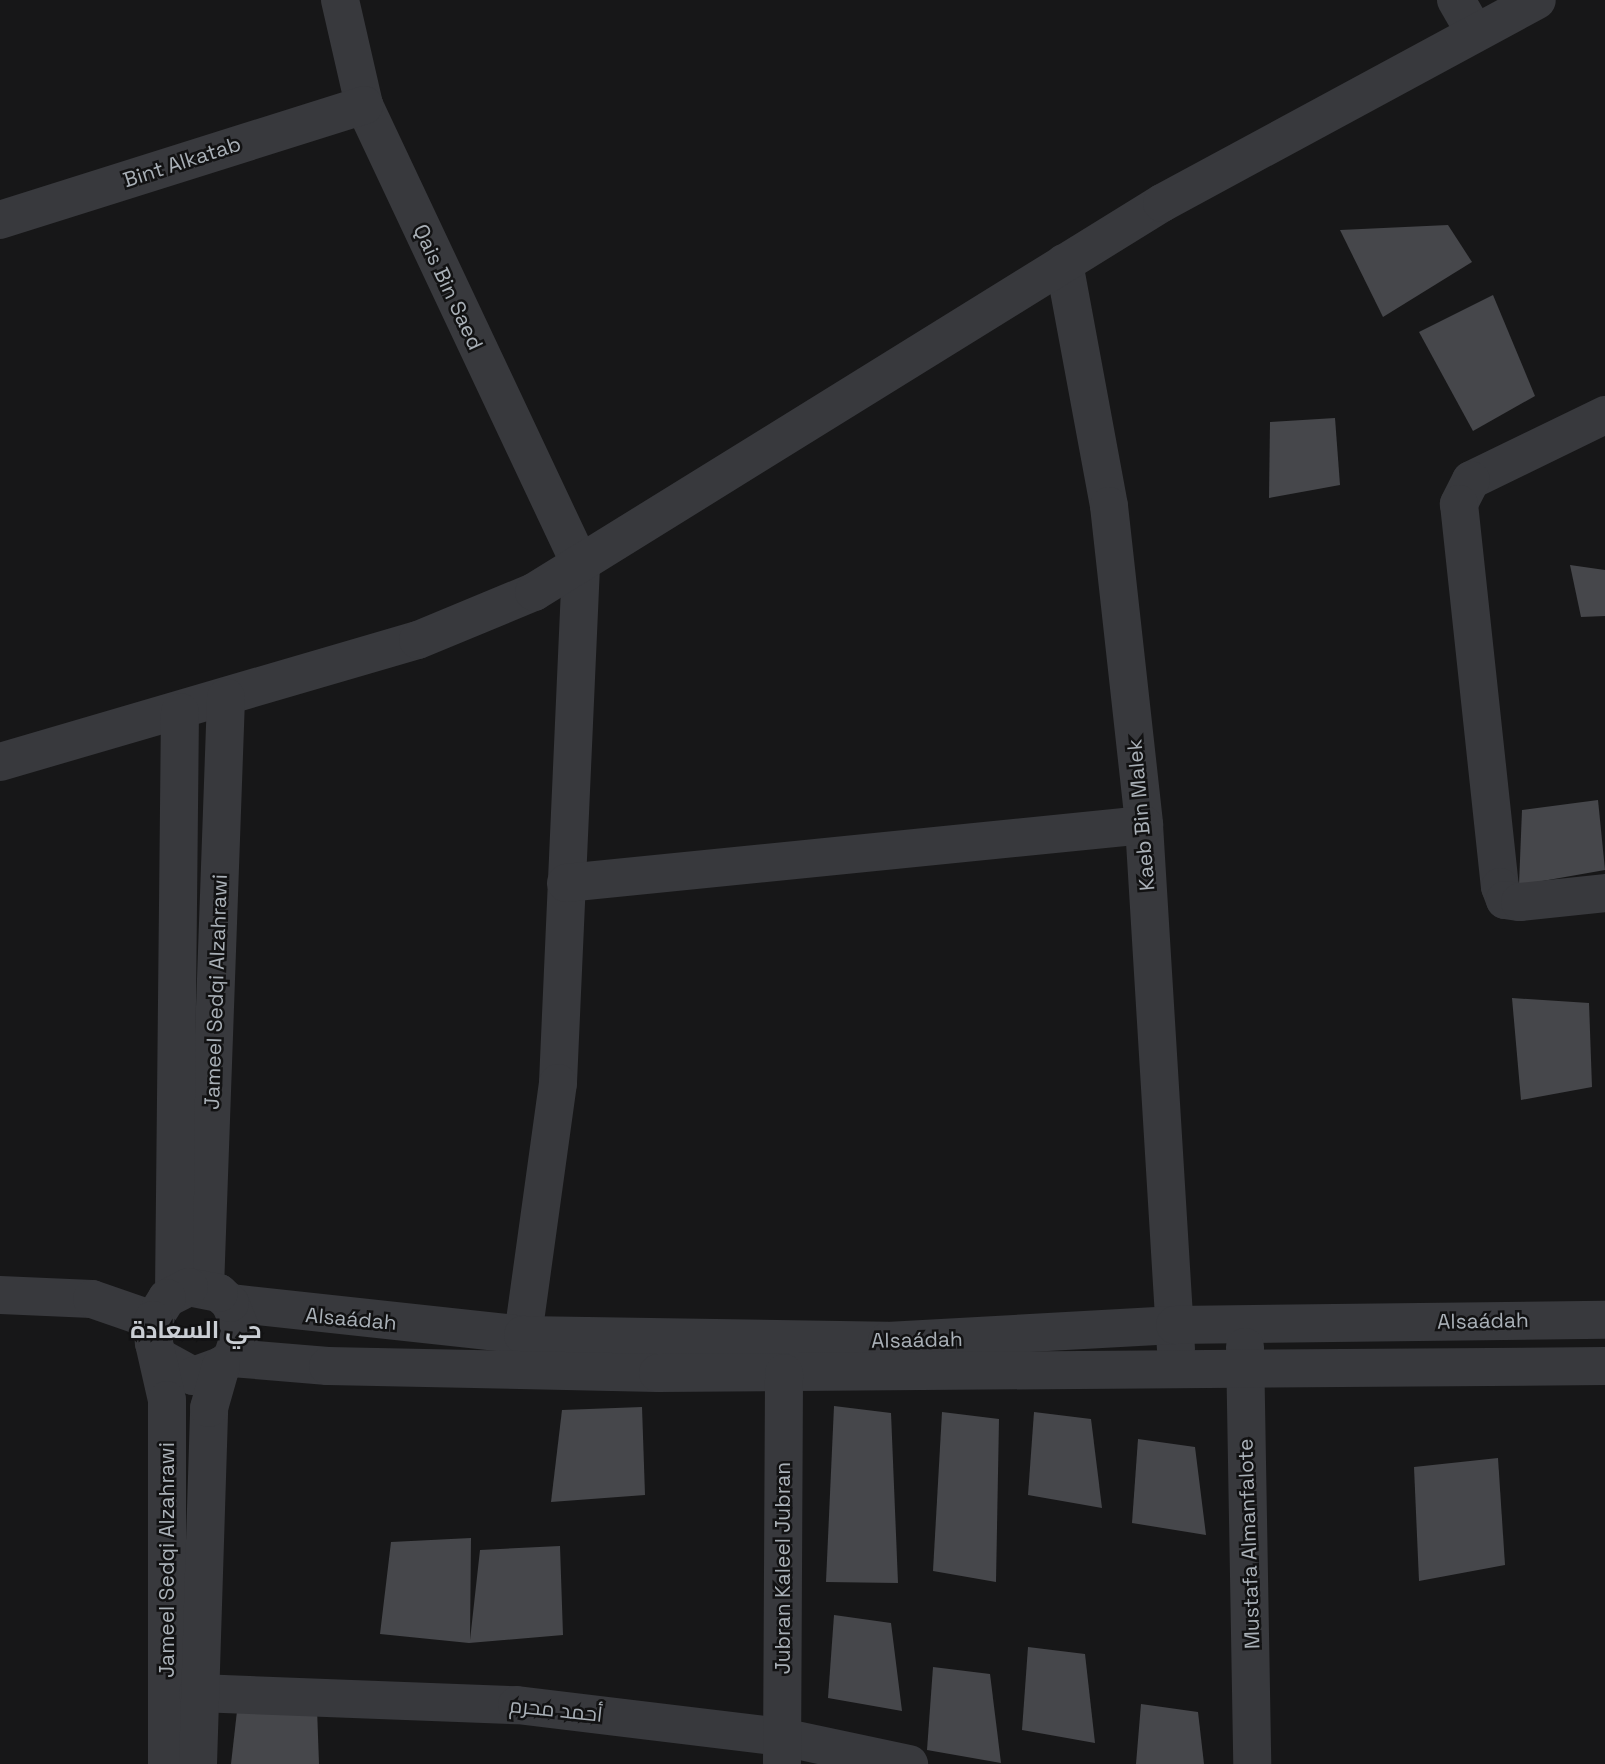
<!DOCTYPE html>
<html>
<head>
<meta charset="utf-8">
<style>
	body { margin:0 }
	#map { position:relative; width:1605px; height:1764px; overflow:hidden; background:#171718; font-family:"Space Grotesk",Cairo,sans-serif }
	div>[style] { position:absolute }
	.building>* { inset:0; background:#46474b }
	.minor>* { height:38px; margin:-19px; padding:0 19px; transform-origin:19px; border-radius:19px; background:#38393d }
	span { translate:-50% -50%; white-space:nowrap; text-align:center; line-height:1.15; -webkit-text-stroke:5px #121213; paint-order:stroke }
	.street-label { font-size:21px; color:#a9b0b7 }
	.quarter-label { font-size:24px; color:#caced4; font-weight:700 }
</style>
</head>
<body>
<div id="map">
	<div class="building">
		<i style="clip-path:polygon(1448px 225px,1472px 262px,1383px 317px,1340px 230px)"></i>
		<i style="clip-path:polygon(1493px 295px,1535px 396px,1473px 431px,1419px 332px)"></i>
		<i style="clip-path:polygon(1335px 418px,1340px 485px,1269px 498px,1270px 422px)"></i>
		<i style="clip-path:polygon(1570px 565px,1605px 570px,1605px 616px,1581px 617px)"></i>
		<i style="clip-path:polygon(1598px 800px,1605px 870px,1519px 885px,1522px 810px)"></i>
		<i style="clip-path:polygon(1512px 998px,1589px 1003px,1592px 1087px,1521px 1100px)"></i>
		<i style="clip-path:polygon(834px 1406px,891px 1413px,898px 1583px,826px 1582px)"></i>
		<i style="clip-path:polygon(642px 1407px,645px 1495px,551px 1502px,562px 1410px)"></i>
		<i style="clip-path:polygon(942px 1412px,999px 1419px,996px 1582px,933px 1571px)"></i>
		<i style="clip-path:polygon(1034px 1412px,1091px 1419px,1102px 1508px,1028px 1495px)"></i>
		<i style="clip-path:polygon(1138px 1439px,1195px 1447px,1206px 1535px,1132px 1523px)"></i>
		<i style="clip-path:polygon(1498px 1458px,1505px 1565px,1419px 1581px,1414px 1467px)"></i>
		<i style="clip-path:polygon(471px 1538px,470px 1640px,480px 1550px,560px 1546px,563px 1635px,469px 1643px,380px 1634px,391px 1542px)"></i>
		<i style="clip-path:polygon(834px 1615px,891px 1623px,902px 1711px,828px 1698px)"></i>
		<i style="clip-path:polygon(1028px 1647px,1085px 1654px,1095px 1743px,1022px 1730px)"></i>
		<i style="clip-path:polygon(933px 1667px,990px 1674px,1001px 1763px,927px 1750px)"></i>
		<i style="clip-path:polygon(1141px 1704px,1198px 1712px,1204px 1764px,1136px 1764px)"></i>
		<i style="clip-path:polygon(317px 1708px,319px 1764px,231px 1764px,237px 1711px)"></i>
	</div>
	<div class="minor">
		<i style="left:340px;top:0;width:108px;rotate:77.1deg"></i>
		<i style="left:364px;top:105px;width:510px;rotate:64.79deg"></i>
		<i style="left:581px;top:566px;width:518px;rotate:92.55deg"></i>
		<i style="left:558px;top:1083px;width:254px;rotate:97.9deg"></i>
		<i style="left:1456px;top:0;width:34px;rotate:60deg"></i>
		<i style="left:0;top:220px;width:382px;rotate:-17.5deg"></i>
		<i style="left:1064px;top:263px;width:247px;rotate:79.5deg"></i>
		<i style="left:1109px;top:506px;width:321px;rotate:83.7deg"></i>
		<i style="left:1144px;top:825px;width:525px;rotate:86.51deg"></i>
		<i style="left:1605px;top:415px;width:149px;rotate:154.1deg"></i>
		<i style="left:1471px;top:480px;width:27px;rotate:117deg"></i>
		<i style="left:1459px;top:504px;width:385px;rotate:83.9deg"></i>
		<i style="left:1500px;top:887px;width:14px;rotate:69deg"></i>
		<i style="left:1505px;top:900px;width:15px;rotate:8deg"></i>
		<i style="left:1520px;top:902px;width:85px;rotate:-6deg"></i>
		<i style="left:0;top:762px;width:435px;rotate:-16.3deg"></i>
		<i style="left:418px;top:640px;width:126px;rotate:-22.5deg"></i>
		<i style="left:534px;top:592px;width:739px;rotate:-31.78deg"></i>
		<i style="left:1162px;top:203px;width:426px;rotate:-28.4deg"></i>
		<i style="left:566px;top:883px;width:581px;rotate:-5.73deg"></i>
		<i style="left:205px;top:1288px;width:591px;rotate:-87.96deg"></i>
		<i style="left:174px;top:1293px;width:581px;rotate:-89.41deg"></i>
		<i style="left:0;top:1295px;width:92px;rotate:2.5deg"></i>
		<i style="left:92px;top:1299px;width:65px;rotate:19deg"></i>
		<i style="left:230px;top:1303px;width:295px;rotate:6.2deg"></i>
		<i style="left:523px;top:1335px;width:364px;rotate:0.9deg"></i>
		<i style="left:887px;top:1341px;width:288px;rotate:-3.2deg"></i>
		<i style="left:1175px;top:1325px;width:430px;rotate:-0.7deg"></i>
		<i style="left:1245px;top:1347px;width:417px;rotate:89deg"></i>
		<i style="left:159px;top:1357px;width:39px;rotate:29deg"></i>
		<i style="left:193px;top:1376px;width:30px;rotate:-20deg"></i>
		<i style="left:221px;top:1366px;width:14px;rotate:-36deg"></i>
		<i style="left:232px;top:1358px;width:29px;rotate:-72deg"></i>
		<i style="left:241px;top:1330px;width:29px;rotate:-112deg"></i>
		<i style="left:230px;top:1303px;width:15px;rotate:-138deg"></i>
		<i style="left:219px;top:1293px;width:31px;rotate:-169deg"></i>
		<i style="left:189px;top:1287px;width:25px;rotate:153deg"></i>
		<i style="left:167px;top:1298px;width:26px;rotate:122deg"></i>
		<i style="left:153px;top:1320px;width:23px;rotate:88deg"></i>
		<i style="left:154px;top:1343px;width:58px;rotate:77.2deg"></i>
		<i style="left:167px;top:1400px;width:364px;rotate:90deg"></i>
		<i style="left:232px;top:1358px;width:96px;rotate:4.8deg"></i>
		<i style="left:328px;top:1366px;width:330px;rotate:1.2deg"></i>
		<i style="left:658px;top:1373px;width:947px;rotate:-0.42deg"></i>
		<i style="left:198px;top:1693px;width:319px;rotate:2.2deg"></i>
		<i style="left:517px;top:1705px;width:267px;rotate:6.9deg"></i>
		<i style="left:782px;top:1737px;width:130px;rotate:12deg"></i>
		<i style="left:782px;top:1762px;width:389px;rotate:-89.7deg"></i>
		<i style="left:198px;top:1764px;width:356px;rotate:-88.2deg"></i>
		<i style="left:209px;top:1408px;width:44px;rotate:-74.1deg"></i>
	</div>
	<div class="street-label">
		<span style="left:182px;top:162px;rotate:-18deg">Bint Alkatab</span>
		<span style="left:448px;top:287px;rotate:65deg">Qais Bin Saed</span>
		<span style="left:1141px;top:815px;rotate:-95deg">Kaeb Bin Malek</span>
		<span style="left:216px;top:992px;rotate:-88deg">Jameel Sedqi Alzahrawi</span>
		<span style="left:351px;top:1319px;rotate:5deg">Alsaádah</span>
		<span style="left:1483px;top:1321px;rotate:-1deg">Alsaádah</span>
		<span style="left:917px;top:1340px;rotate:-1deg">Alsaádah</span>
		<span style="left:1249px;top:1544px;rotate:-92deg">Mustafa Almanfalote</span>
		<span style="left:167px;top:1560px;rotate:-90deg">Jameel Sedqi Alzahrawi</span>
		<span style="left:783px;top:1568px;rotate:-90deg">Jubran Kaleel Jubran</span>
		<span style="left:556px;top:1710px;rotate:6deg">أحمد محرم</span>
	</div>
	<div class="quarter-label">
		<span style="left:196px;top:1330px">حي السعادة</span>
	</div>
</div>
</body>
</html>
